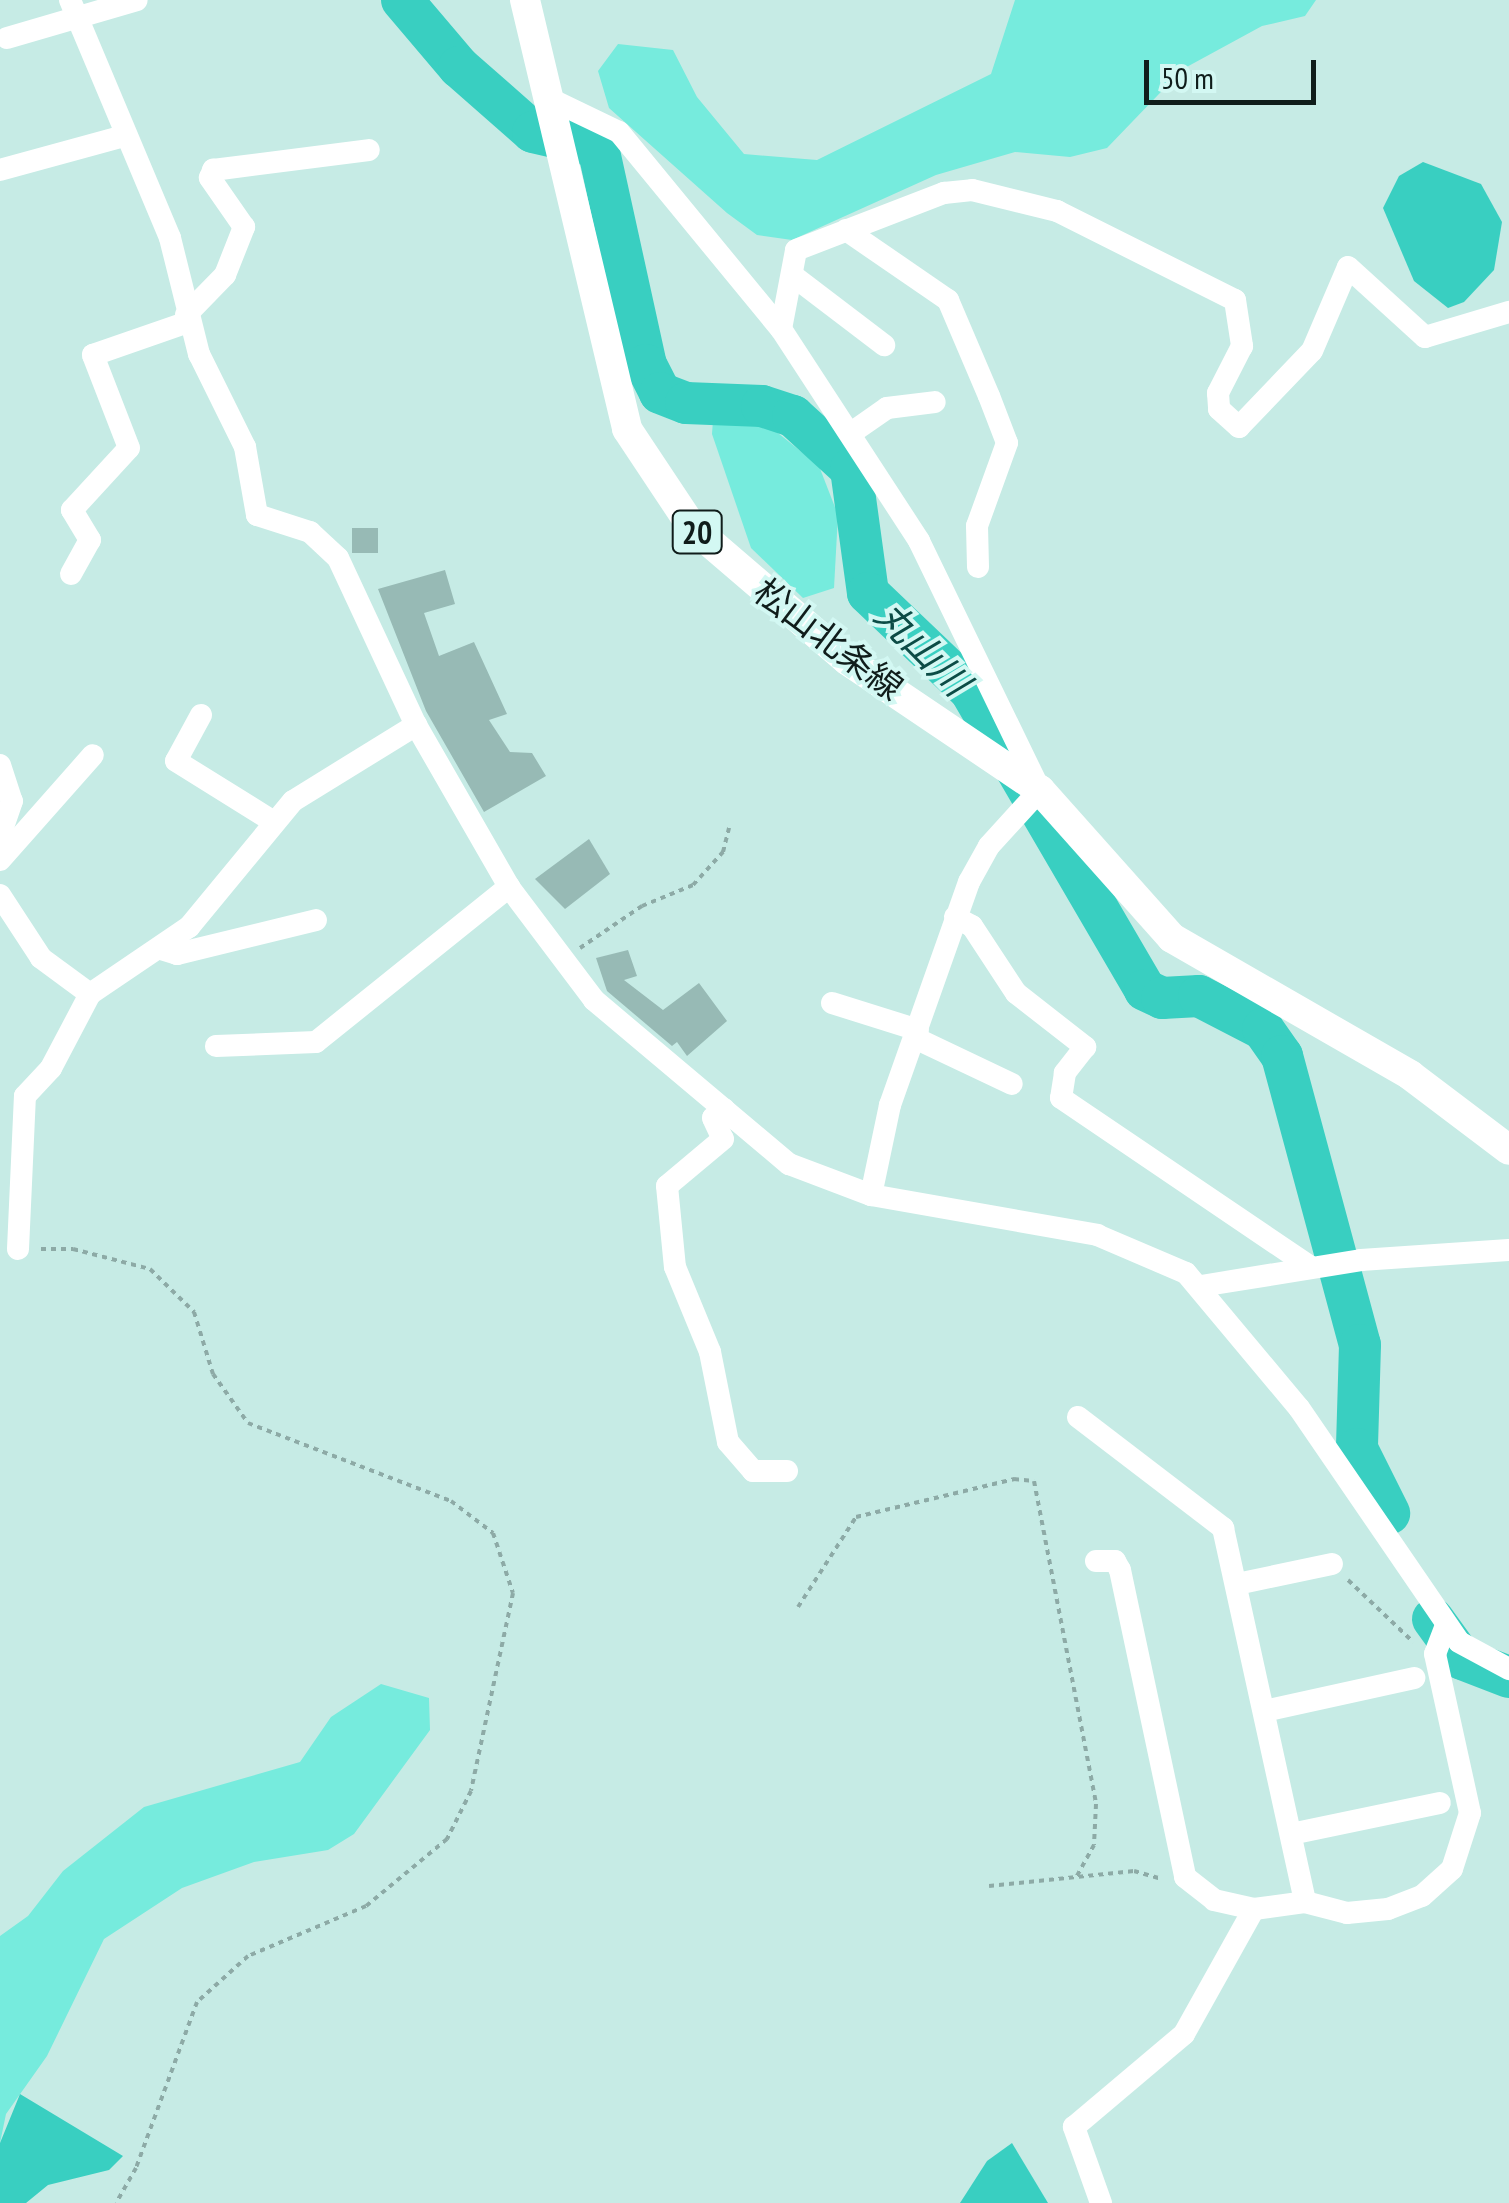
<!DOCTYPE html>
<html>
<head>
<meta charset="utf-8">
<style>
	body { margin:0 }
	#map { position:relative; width:1509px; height:2203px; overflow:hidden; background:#c6ebe5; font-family:"PT Sans Narrow","Noto Sans JP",sans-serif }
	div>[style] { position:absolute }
	.green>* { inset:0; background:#76ebdd }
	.water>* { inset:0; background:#39cfc1 }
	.river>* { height:42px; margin:-21px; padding:0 21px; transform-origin:21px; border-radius:21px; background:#39cfc1 }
	.building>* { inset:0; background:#97bab5; transform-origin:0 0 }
	.path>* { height:4px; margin-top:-2px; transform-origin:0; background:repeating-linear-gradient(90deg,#8daaa6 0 5px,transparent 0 10px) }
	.minor>* { height:22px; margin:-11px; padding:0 11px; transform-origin:11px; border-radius:11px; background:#fff }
	.major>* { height:30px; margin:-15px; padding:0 15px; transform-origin:15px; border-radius:15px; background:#fff }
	span { translate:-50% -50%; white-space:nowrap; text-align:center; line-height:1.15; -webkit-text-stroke:8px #d3f8f3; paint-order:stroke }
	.shield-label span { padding:2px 8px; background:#d3f8f3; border:2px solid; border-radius:8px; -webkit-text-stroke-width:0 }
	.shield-label { font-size:32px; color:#101d1b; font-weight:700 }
	.street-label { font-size:35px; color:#101d1b }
	.water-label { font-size:38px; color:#0c4c46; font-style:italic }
	.scale { position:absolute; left:1144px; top:60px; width:172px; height:45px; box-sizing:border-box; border:5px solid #101d1b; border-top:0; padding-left:12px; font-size:30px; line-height:35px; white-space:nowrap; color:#101d1b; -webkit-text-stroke:8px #d3f8f3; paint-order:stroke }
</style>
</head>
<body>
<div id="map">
	<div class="green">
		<i style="clip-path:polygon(1015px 0,1316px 0,1305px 16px,1262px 26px,1183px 69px,1107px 148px,1070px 157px,1015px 152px,936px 175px,792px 240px,757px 235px,727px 213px,609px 108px,598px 71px,618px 44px,673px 50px,697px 97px,744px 154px,817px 160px,991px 74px)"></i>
		<i style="clip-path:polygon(714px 406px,773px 429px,819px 466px,838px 515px,834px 588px,803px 598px,751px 548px,712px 434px)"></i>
		<i style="clip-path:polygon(381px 1684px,429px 1698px,430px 1730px,354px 1834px,328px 1850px,254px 1862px,182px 1888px,104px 1939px,47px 2056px,6px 2114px,0 2143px,0 1936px,28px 1916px,63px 1871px,144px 1807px,300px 1762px,331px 1717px)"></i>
	</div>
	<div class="water">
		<i style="clip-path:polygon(1423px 162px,1481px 184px,1502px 222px,1494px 270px,1464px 302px,1448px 308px,1414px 281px,1383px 208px,1399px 176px)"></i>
		<i style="clip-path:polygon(20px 2094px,123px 2156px,109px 2170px,48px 2185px,26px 2203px,0 2203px,0 2143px)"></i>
		<i style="clip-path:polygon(1012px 2143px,1048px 2203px,960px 2203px,987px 2161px)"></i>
	</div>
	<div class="river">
		<i style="left:402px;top:0;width:88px;rotate:49.6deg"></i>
		<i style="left:459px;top:67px;width:98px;rotate:41.3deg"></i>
		<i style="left:533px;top:132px;width:67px;rotate:13deg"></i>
		<i style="left:598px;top:147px;width:223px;rotate:77.6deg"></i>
		<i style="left:646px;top:365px;width:31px;rotate:63deg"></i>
		<i style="left:660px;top:393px;width:28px;rotate:21deg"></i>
		<i style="left:686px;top:403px;width:76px;rotate:2.3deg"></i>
		<i style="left:762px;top:406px;width:33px;rotate:18deg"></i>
		<i style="left:793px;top:416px;width:79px;rotate:42.4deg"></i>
		<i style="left:851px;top:469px;width:125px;rotate:82.2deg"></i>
		<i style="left:868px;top:593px;width:141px;rotate:43.6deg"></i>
		<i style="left:970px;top:690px;width:347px;rotate:59.7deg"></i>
		<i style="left:1145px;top:990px;width:19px;rotate:25deg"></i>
		<i style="left:1162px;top:998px;width:37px;rotate:-3deg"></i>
		<i style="left:1199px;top:996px;width:72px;rotate:27.3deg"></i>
		<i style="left:1263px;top:1029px;width:33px;rotate:55deg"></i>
		<i style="left:1282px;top:1056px;width:299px;rotate:74.9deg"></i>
		<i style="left:1360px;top:1345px;width:104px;rotate:91.7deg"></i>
		<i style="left:1357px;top:1449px;width:72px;rotate:63.4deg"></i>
		<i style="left:1433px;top:1619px;width:49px;rotate:54.1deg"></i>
		<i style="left:1462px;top:1659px;width:50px;rotate:21deg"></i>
	</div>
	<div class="building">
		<i style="left:352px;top:528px;width:26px;height:25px"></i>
		<i style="clip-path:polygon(445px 570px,455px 604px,424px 613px,439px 656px,474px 642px,507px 714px,489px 720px,510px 752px,532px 753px,546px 776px,484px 812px,426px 711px,378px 589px)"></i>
		<i style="clip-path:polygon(589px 839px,610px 874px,565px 909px,535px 879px)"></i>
		<i style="clip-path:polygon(628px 950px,637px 976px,624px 980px,663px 1010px,699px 983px,727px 1021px,687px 1056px,677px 1042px,672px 1046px,607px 991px,596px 958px)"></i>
	</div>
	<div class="path">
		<i style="left:580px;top:948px;width:75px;rotate:-34.1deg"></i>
		<i style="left:642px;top:906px;width:55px;rotate:-22.4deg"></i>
		<i style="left:693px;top:885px;width:45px;rotate:-47.7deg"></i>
		<i style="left:723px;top:852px;width:25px;rotate:-76deg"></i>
		<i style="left:41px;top:1249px;width:32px"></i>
		<i style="left:73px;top:1249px;width:80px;rotate:14.6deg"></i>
		<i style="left:150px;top:1269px;width:62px;rotate:44.3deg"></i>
		<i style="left:194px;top:1312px;width:65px;rotate:73deg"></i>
		<i style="left:213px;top:1374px;width:60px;rotate:54.5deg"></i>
		<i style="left:248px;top:1423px;width:217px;rotate:21deg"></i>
		<i style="left:451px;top:1501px;width:53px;rotate:37.3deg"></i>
		<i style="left:493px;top:1533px;width:63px;rotate:71.6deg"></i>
		<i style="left:513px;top:1593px;width:202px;rotate:102deg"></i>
		<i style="left:471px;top:1791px;width:54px;rotate:116.6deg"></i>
		<i style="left:447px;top:1839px;width:105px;rotate:140.4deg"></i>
		<i style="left:366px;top:1906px;width:128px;rotate:157deg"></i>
		<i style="left:248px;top:1956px;width:69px;rotate:138deg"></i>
		<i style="left:197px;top:2002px;width:177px;rotate:110.2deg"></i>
		<i style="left:136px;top:2168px;width:40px;rotate:119.7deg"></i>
		<i style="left:1348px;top:1580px;width:90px;rotate:43.6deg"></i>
		<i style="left:798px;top:1607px;width:107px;rotate:-57.2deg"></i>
		<i style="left:856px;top:1517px;width:163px;rotate:-13.5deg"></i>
		<i style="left:1014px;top:1479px;width:20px;rotate:6deg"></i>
		<i style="left:1034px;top:1481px;width:329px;rotate:79.1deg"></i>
		<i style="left:1096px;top:1804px;width:41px;rotate:92.8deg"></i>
		<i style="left:1094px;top:1845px;width:37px;rotate:119deg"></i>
		<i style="left:989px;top:1886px;width:146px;rotate:-5.9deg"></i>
		<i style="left:1134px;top:1871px;width:29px;rotate:16deg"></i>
	</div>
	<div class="minor">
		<i style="left:70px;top:0;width:258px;rotate:67.2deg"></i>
		<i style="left:170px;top:238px;width:120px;rotate:76deg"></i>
		<i style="left:199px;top:354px;width:104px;rotate:63.7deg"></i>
		<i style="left:245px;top:447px;width:69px;rotate:80deg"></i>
		<i style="left:257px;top:515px;width:56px;rotate:17.8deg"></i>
		<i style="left:310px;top:532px;width:38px;rotate:43deg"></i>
		<i style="left:338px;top:558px;width:184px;rotate:65deg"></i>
		<i style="left:416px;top:725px;width:187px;rotate:60.1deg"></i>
		<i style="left:509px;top:887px;width:141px;rotate:53deg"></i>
		<i style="left:594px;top:1000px;width:255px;rotate:40.1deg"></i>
		<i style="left:789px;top:1164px;width:88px;rotate:20.7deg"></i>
		<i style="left:871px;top:1195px;width:230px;rotate:10deg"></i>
		<i style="left:1097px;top:1235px;width:97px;rotate:23.1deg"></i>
		<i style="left:1186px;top:1273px;width:176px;rotate:50.1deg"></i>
		<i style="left:1299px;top:1408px;width:283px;rotate:55.6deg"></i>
		<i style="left:1459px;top:1642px;width:57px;rotate:28.4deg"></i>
		<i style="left:7px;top:38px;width:135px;rotate:-16.3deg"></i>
		<i style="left:550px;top:99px;width:76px;rotate:25.6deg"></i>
		<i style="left:619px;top:132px;width:255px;rotate:50.6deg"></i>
		<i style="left:781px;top:329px;width:253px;rotate:56.9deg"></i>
		<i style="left:919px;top:541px;width:277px;rotate:64.1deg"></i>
		<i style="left:1040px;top:790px;width:76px;rotate:132.3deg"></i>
		<i style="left:989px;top:846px;width:41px;rotate:119.1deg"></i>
		<i style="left:969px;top:882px;width:237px;rotate:109.5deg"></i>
		<i style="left:890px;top:1105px;width:92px;rotate:101.9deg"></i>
		<i style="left:0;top:170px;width:129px;rotate:-15.3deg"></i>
		<i style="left:846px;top:230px;width:124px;rotate:34.5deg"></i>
		<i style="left:948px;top:300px;width:104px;rotate:66.9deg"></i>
		<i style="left:989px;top:396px;width:50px;rotate:69deg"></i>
		<i style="left:1007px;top:443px;width:88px;rotate:109.9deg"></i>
		<i style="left:977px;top:526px;width:41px;rotate:88.6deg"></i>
		<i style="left:792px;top:275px;width:116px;rotate:37.3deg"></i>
		<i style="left:186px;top:315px;width:56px;rotate:-45.7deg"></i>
		<i style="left:225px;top:275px;width:52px;rotate:-68.4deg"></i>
		<i style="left:244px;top:227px;width:60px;rotate:-124.8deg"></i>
		<i style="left:210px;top:178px;width:9px;rotate:-69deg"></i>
		<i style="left:213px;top:170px;width:157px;rotate:-7.3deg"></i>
		<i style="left:781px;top:329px;width:80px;rotate:-79.2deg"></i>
		<i style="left:796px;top:250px;width:159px;rotate:-21.1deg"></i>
		<i style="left:944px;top:193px;width:28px;rotate:-6deg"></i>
		<i style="left:972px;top:190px;width:88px;rotate:13.9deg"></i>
		<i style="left:1057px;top:211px;width:199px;rotate:26.6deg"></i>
		<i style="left:1235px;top:300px;width:47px;rotate:81.3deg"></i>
		<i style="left:1242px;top:346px;width:53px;rotate:117.1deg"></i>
		<i style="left:1218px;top:393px;width:16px;rotate:86deg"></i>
		<i style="left:1219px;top:409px;width:27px;rotate:42deg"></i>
		<i style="left:1239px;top:427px;width:105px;rotate:-46.2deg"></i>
		<i style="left:1312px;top:351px;width:91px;rotate:-66.8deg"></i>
		<i style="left:1348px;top:267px;width:104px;rotate:42.3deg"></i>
		<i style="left:1425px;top:337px;width:88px;rotate:-16.6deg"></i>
		<i style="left:854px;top:431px;width:40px;rotate:-34.9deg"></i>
		<i style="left:887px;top:408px;width:48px;rotate:-7.1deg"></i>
		<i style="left:71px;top:574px;width:39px;rotate:-61deg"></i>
		<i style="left:90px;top:540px;width:35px;rotate:-121deg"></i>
		<i style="left:72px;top:510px;width:84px;rotate:-47.4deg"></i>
		<i style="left:129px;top:448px;width:100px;rotate:-111.2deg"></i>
		<i style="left:93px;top:355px;width:101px;rotate:-19.2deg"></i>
		<i style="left:201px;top:715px;width:52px;rotate:118.5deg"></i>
		<i style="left:176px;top:761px;width:115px;rotate:31.9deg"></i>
		<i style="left:0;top:765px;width:38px;rotate:72deg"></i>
		<i style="left:12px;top:801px;width:37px;rotate:109deg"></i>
		<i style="left:0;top:860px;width:140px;rotate:-48.5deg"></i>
		<i style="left:0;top:895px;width:75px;rotate:56.9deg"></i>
		<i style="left:41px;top:958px;width:61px;rotate:36.3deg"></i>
		<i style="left:90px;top:994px;width:120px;rotate:-34.1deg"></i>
		<i style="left:189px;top:927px;width:163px;rotate:-50.5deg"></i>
		<i style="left:293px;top:801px;width:145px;rotate:-31.7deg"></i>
		<i style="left:955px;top:917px;width:19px;rotate:28deg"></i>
		<i style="left:972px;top:926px;width:80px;rotate:56.7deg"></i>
		<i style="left:1016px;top:993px;width:88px;rotate:38deg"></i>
		<i style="left:1085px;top:1047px;width:33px;rotate:128deg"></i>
		<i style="left:1065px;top:1073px;width:25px;rotate:99deg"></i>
		<i style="left:1061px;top:1098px;width:300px;rotate:34.1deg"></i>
		<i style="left:161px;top:949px;width:17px;rotate:17deg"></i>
		<i style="left:177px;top:954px;width:143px;rotate:-13.7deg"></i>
		<i style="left:832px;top:1003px;width:90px;rotate:17.4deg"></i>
		<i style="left:915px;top:1038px;width:107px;rotate:25.4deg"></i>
		<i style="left:216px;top:1046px;width:100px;rotate:-2.3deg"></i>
		<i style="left:316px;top:1042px;width:248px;rotate:-38.8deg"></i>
		<i style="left:724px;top:1109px;width:14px;rotate:141deg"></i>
		<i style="left:713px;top:1118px;width:23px;rotate:65deg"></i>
		<i style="left:723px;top:1139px;width:73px;rotate:140deg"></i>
		<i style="left:667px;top:1186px;width:81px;rotate:84.4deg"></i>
		<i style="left:675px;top:1267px;width:92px;rotate:67.6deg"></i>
		<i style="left:710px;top:1352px;width:92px;rotate:78.7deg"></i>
		<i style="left:728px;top:1442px;width:38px;rotate:49deg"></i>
		<i style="left:753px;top:1471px;width:34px"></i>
		<i style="left:18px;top:1249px;width:153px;rotate:-87.4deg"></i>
		<i style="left:25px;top:1096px;width:38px;rotate:-47deg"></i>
		<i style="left:51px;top:1068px;width:84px;rotate:-62.2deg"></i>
		<i style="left:1201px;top:1286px;width:162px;rotate:-9.2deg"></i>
		<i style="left:1361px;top:1260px;width:148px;rotate:-3.9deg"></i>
		<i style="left:1078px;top:1417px;width:183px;rotate:37.4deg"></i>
		<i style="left:1223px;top:1528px;width:383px;rotate:77.6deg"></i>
		<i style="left:1096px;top:1561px;width:19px"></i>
		<i style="left:1115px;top:1561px;width:10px;rotate:61deg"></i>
		<i style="left:1120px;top:1570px;width:314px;rotate:78deg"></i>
		<i style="left:1185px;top:1877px;width:37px;rotate:38deg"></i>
		<i style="left:1214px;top:1900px;width:41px;rotate:12.7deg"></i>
		<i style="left:1237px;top:1584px;width:97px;rotate:-11.9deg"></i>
		<i style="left:1264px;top:1711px;width:154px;rotate:-12.4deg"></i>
		<i style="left:1291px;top:1834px;width:152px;rotate:-11.8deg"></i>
		<i style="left:1101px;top:2203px;width:81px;rotate:-109.6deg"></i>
		<i style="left:1074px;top:2127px;width:144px;rotate:-40.2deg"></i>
		<i style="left:1184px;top:2034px;width:143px;rotate:-60.8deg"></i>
		<i style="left:1254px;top:1909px;width:51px;rotate:-7.8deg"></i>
		<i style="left:1305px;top:1902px;width:43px;rotate:14.7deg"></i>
		<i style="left:1347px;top:1913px;width:41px;rotate:-5.6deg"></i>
		<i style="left:1388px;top:1909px;width:36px;rotate:-21deg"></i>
		<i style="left:1422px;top:1896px;width:40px;rotate:-42deg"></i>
		<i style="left:1452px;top:1869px;width:59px;rotate:-72.2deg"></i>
		<i style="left:1470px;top:1813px;width:163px;rotate:-102.4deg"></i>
		<i style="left:1435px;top:1654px;width:31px;rotate:-69deg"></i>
	</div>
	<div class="major">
		<i style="left:525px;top:0;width:441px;rotate:76.6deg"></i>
		<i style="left:627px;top:429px;width:118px;rotate:56.4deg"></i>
		<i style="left:692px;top:527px;width:204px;rotate:40.6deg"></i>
		<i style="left:847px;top:660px;width:233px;rotate:34deg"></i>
		<i style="left:1040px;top:790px;width:198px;rotate:48.3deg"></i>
		<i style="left:1172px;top:938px;width:275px;rotate:29.9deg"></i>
		<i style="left:1410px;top:1075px;width:124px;rotate:37.1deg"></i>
	</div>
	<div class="shield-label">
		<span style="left:697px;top:532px">20</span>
	</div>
	<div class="street-label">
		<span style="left:829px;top:639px;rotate:37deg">松山北条線</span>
	</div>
	<div class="water-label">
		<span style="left:923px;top:648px;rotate:45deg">丸山川</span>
	</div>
	<div class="scale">50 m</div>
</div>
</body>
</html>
